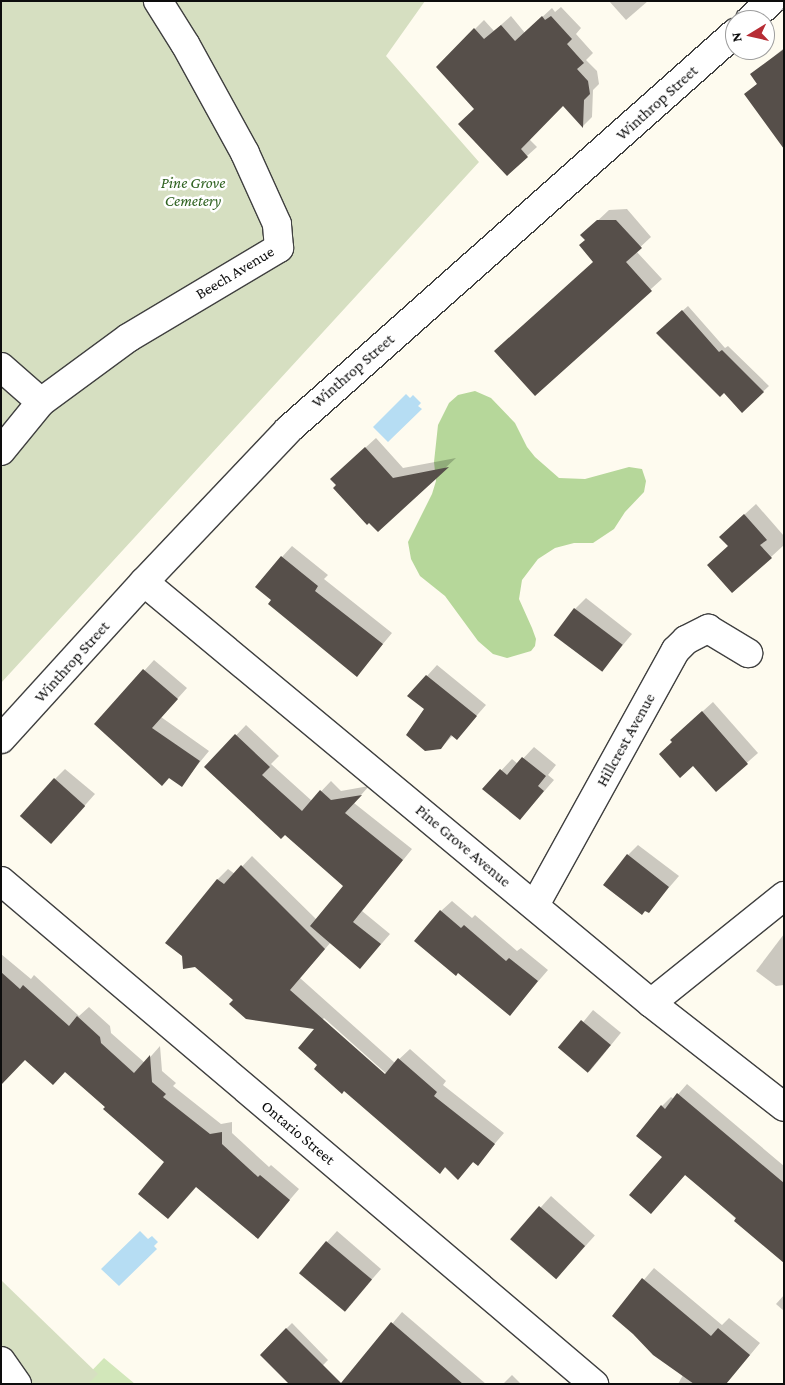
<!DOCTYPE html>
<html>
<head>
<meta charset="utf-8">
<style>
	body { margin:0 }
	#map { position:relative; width:785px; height:1385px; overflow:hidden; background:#fefbef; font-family:"Crimson Pro",serif }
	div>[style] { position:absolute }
	.green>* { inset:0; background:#d2e7ba }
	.forest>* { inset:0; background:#b6d79a }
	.cemetery>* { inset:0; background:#d6dfc1 }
	.water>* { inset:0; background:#b6ddf3 }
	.shadow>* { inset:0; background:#0003; transform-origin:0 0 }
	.building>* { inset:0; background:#564f4a; transform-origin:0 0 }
	.roads { filter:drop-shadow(1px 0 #404040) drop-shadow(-1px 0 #404040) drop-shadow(0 1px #404040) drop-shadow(0 -1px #404040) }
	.minor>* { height:28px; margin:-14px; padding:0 14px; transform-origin:14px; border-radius:14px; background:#fff }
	span { translate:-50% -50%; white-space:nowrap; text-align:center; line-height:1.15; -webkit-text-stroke:5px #fff; paint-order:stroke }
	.street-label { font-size:16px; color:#0d0d0d }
	.park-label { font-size:16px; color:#2f6221; font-style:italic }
	.frame { position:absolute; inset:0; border:2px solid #0d0d0d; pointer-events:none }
	.north { position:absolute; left:725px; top:10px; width:50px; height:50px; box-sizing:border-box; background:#fff; border:1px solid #9e9e9e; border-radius:50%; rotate:261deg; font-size:14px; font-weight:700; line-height:20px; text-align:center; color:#0d0d0d }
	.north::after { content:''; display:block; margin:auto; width:18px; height:22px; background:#b72c34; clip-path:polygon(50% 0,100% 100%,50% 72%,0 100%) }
</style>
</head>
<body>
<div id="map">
	<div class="green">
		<i style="clip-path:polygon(104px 1358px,135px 1384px,79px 1384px)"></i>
	</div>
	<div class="forest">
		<i style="clip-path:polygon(475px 391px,491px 398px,515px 423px,527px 447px,535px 457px,559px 478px,585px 479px,629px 467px,642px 469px,646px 481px,644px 492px,625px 512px,614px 529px,593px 543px,574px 543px,555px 548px,538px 559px,522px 580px,519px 599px,532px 628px,536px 639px,535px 646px,531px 651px,507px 658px,493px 654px,478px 641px,445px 596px,420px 576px,411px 559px,408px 542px,432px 494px,436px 481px,434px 462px,438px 425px,449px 403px,458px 395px)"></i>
	</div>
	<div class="cemetery">
		<i style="clip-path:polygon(1px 1px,425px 1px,386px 56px,479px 162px,1px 683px)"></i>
		<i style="clip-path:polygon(1px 1280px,98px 1374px,88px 1384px,1px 1384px)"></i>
	</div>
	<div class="water">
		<i style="clip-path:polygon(406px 394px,410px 398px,413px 395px,421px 403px,418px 406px,422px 409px,388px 442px,373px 427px)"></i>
		<i style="clip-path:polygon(140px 1231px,148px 1239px,152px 1236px,158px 1242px,154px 1246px,157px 1249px,119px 1286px,101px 1269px)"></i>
	</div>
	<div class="shadow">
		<i style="clip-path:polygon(609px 1px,648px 1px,626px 20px)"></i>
		<i style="clip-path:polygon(561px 7px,581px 28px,576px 34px,593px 53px,586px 60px,597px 71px,599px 84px,593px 90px,592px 117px,583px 126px,563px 105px,529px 139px,537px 147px,507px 174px,475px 109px,437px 67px,484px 20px,494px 31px,511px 16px,525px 33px,552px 8px,555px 12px)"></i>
		<i style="clip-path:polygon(784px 48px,784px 128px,746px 94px,758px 83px,752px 75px)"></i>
		<i style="clip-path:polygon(627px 209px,651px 237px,636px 251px,662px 279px,535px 394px,595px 261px,586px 240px,593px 225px,609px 210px)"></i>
		<i style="clip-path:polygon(688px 306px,725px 348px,728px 346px,769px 386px,742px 411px,663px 328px)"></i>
		<i style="clip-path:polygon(376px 438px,403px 468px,456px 458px,378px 530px,342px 469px)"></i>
		<i style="clip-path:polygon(756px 504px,784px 536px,784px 545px,733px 592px,729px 546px,732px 526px)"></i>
		<i style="clip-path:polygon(292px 546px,328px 575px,324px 579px,392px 633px,357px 675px,273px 599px,282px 557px)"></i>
		<i style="clip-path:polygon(586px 598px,632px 634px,602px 670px,575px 609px)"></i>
		<i style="clip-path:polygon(154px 660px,187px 688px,161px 717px,209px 751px,181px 785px,96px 724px)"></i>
		<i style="clip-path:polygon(437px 665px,486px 705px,457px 738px,453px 735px,441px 748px,426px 709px,427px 676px)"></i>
		<i style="clip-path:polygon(713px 702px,758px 753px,716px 790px,673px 742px,683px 729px)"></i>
		<i style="clip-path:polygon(evenodd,246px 725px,279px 756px,271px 764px,312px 801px,331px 781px,341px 791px,369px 786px,354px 803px,412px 849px,362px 911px,390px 934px,370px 957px,360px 967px,331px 942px,300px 978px,395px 1063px,410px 1049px,446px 1081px,443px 1085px,504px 1133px,477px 1164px,474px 1161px,458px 1178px,446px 1167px,440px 1172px,319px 1065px,316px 1029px,235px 1000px,167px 943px,218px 879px,228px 869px,235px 874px,252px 856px,317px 920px,345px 886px,206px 767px,246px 725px,324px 1018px,390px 1077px,389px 1079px,322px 1020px,324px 1018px)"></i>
		<i style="clip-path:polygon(534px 747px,556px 765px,548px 775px,554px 780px,520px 819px,484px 789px,512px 759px,518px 764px)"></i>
		<i style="clip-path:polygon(65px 769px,95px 794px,62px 831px,55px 779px)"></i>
		<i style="clip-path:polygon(638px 845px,679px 876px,648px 912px,628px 855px)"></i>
		<i style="clip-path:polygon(452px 901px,472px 918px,475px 915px,517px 951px,521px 948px,548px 970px,510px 1014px,441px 911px)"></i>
		<i style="clip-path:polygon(784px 934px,784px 985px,776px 986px,756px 971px)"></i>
		<i style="clip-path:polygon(1px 954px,31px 979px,34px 975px,79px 1016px,89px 1007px,110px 1026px,111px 1033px,145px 1063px,160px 1046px,162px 1071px,176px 1083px,173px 1086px,221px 1124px,232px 1122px,232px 1133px,269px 1167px,271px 1165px,299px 1189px,258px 1237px,166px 1162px,65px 1071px,25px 1058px,1px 1083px)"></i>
		<i style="left:593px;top:1010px;width:36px;height:50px;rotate:39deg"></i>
		<i style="clip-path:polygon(687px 1084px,784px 1166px,784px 1262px,686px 1174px,651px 1213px,664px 1157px,662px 1106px,671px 1097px,674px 1099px)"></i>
		<i style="left:551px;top:1196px;width:59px;height:58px;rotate:42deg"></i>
		<i style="clip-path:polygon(337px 1231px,381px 1269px,345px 1310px,327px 1242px)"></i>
		<i style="clip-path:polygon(654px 1268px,722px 1325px,729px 1318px,760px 1343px,726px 1384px,678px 1384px,683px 1375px,613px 1316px)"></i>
		<i style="clip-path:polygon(784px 1295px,784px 1311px,776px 1304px)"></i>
		<i style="clip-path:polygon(402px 1312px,486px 1384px,342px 1384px)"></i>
		<i style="clip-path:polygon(292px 1323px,328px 1360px,305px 1384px,261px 1354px)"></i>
		<i style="clip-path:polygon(512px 1375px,521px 1384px,503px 1384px)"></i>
	</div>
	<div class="building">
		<i style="clip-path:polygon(542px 16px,545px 20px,551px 16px,572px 39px,567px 44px,584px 63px,577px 69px,588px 81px,590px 94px,584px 100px,583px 128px,563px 106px,521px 149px,528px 157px,507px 176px,458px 124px,474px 109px,436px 67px,474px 28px,484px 39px,501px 25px,515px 41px)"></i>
		<i style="clip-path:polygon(784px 49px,784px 149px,744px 94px,757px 84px,750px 74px)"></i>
		<i style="clip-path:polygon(597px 220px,616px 220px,642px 248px,626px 262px,652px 291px,535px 396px,494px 351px,593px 262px,579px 245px,585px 240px,580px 235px)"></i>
		<i style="clip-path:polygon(682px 310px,719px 352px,722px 350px,764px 392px,742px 413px,724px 393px,720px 397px,656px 333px)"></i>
		<i style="clip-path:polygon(365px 447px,393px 478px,449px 467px,378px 532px,369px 523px,367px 525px,333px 488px,336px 485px,330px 479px)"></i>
		<i style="clip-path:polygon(744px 514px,767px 540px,760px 545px,772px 558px,732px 593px,707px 565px,728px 546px,719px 537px)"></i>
		<i style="clip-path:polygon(281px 556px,318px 586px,315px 591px,383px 644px,357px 677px,268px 604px,271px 600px,255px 587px)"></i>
		<i style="left:574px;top:608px;width:61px;height:34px;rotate:37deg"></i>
		<i style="clip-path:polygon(143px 669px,178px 699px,152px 728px,200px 761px,182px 787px,169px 778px,162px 786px,94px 724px)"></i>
		<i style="clip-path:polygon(426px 675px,477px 716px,457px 740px,451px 735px,441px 749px,425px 751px,406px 735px,424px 709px,407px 696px)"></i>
		<i style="clip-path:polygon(702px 711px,748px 764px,716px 792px,693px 766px,680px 778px,659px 754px,672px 742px,670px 740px)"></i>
		<i style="clip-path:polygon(235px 734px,270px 767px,262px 775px,302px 811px,320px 790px,331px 800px,362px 795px,345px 813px,403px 860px,353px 922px,381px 944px,360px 969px,310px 926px,343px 886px,285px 835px,281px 839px,204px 767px)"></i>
		<i style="clip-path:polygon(522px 757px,546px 776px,538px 786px,544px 791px,520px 820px,482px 789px,500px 769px,507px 775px)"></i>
		<i style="left:54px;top:778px;width:42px;height:51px;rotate:42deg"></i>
		<i style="clip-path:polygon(627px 854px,669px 887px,649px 913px,645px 911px,642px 915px,603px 885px)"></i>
		<i style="clip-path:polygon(241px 865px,325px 949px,290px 990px,385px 1074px,398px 1058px,437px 1092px,434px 1096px,495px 1144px,478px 1166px,473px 1162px,458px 1180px,445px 1167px,440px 1174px,344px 1091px,342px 1094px,314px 1069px,317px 1065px,298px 1048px,314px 1029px,246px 1019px,229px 1004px,233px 1000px,195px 967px,183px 969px,182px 956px,165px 943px,217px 879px,224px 884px)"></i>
		<i style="clip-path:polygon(440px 910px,461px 928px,464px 925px,506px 961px,509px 958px,538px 981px,510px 1016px,458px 973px,456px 976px,414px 941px)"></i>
		<i style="clip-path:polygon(1px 972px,20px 989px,23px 985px,69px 1026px,77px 1016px,100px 1037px,101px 1043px,134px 1073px,150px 1055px,152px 1082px,166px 1094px,163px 1097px,210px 1134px,222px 1132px,222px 1144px,258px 1177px,260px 1175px,290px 1200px,258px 1239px,196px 1187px,168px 1219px,138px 1194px,164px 1162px,103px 1109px,105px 1107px,65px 1072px,53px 1085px,25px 1060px,1px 1085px)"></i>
		<i style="left:581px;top:1020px;width:39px;height:36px;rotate:40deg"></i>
		<i style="clip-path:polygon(677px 1093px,784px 1183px,784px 1263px,734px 1221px,736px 1218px,685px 1175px,651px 1214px,629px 1195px,662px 1157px,636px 1136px,661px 1105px,665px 1109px)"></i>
		<i style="left:539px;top:1206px;width:61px;height:44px;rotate:41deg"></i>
		<i style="left:326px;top:1241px;width:60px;height:42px;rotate:40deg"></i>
		<i style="clip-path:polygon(642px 1278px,711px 1336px,718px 1328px,750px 1355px,726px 1384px,694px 1384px,653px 1355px,633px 1334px,612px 1316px)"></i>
		<i style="clip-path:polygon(391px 1322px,463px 1384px,289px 1384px,260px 1355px,286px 1328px,341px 1383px)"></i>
	</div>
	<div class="roads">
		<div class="minor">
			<i style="left:750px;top:20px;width:28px;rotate:-42deg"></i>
			<i style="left:1px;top:367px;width:53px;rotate:41.2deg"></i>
			<i style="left:1px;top:451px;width:63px;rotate:-50.8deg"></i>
			<i style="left:41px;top:402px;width:108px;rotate:-36.3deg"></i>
			<i style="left:128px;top:338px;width:176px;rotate:-30.8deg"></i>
			<i style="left:279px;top:248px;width:24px;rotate:-95deg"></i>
			<i style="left:277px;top:224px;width:78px;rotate:-114.3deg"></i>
			<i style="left:245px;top:153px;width:124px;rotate:-118.8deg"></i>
			<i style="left:185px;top:44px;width:51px;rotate:-122.1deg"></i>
			<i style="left:144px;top:582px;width:659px;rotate:39.71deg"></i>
			<i style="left:651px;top:1003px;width:169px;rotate:38deg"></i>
			<i style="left:1px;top:739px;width:212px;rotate:-47.7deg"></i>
			<i style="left:144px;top:582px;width:209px;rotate:-46.5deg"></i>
			<i style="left:288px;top:430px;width:598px;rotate:-41.61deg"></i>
			<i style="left:1px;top:881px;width:778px;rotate:40.31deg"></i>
			<i style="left:535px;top:905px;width:291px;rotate:-61.1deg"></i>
			<i style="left:676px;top:650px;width:14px;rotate:-45deg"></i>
			<i style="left:686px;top:640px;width:25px;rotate:-27deg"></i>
			<i style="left:708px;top:629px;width:47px;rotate:31deg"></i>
			<i style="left:651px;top:1003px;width:171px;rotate:-38.8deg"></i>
			<i style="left:1px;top:1361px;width:28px;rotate:55deg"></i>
		</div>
	</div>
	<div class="street-label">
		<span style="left:657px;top:103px;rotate:-42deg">Winthrop Street</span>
		<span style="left:235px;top:273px;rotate:-31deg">Beech Avenue</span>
		<span style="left:353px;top:371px;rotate:-41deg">Winthrop Street</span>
		<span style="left:72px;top:662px;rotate:-48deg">Winthrop Street</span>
		<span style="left:626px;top:740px;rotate:-61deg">Hillcrest Avenue</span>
		<span style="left:463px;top:846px;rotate:40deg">Pine Grove Avenue</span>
		<span style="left:298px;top:1133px;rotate:40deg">Ontario Street</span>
	</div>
	<div class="park-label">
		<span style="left:193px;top:192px">Pine Grove<br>Cemetery</span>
	</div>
	<div class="frame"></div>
	<div class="north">N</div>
</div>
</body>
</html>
